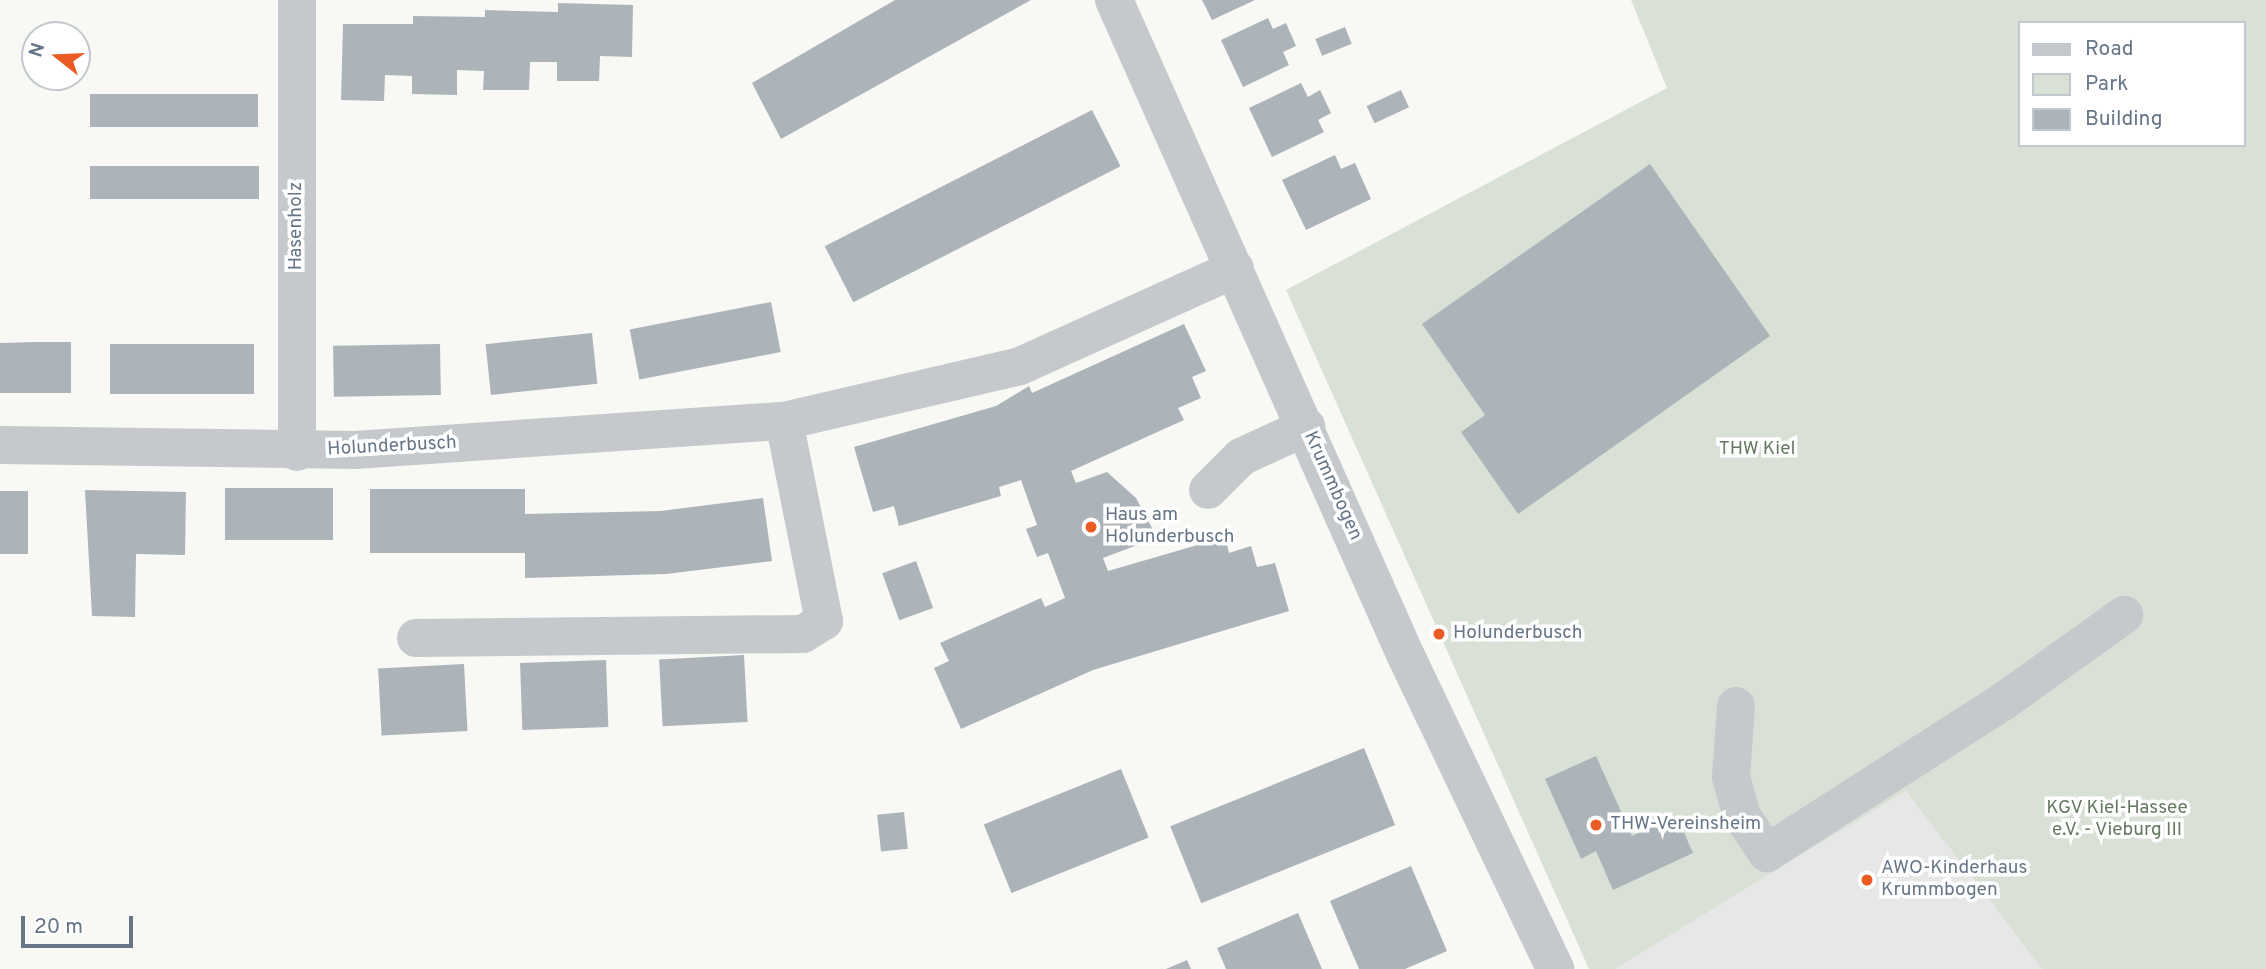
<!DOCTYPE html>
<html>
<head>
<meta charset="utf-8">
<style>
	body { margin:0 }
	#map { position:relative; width:2266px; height:969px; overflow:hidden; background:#f8f8f5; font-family:Overpass,sans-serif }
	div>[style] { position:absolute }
	.built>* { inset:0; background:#e6e7e6 }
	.green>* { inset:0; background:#d9e0d6 }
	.building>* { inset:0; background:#acb4ba; transform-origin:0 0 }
	.minor>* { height:38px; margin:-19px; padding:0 19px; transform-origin:19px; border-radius:19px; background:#c5c9cc }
	.dots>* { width:19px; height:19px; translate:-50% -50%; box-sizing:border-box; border:4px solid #fff; border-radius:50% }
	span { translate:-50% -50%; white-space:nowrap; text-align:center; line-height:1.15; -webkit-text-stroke:7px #fff; paint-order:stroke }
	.street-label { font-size:19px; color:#667687 }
	.park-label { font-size:19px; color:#657961 }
	.poi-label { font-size:19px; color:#667687 }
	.left { translate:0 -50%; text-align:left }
	.legend { position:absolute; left:2018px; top:21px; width:228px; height:126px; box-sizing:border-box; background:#fff; border:2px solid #c2c8cf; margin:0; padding:9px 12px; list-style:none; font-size:21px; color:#667687 }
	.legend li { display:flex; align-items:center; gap:14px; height:35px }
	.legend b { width:35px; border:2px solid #c2c8cf }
	.north { position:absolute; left:21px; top:21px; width:70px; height:70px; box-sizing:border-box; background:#fff; border:2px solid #c2c8cf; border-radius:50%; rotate:288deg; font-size:19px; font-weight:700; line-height:28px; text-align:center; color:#667687 }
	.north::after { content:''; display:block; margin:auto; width:24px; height:32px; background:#ea5c23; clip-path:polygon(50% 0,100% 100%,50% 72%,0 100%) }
	.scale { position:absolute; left:21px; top:916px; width:112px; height:32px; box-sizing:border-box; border:4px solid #667687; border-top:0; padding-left:9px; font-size:21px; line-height:24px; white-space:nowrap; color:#667687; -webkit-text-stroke:5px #fff; paint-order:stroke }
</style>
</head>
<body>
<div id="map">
	<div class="built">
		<i style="clip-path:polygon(1906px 791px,2042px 969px,1615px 969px)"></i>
	</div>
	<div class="green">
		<i style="clip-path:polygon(evenodd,1631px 0,2266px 0,2266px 969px,2042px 969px,1906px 791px,1615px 969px,1589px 969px,1286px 290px,1667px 88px,1631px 0,2019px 23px,2243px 23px,2243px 145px,2019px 145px,2019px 23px)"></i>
	</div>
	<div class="building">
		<i style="clip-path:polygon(895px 0,1031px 0,781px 139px,752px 83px)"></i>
		<i style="clip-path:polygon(1202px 0,1255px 0,1212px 20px)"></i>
		<i style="clip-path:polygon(558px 3px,633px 5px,632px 57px,600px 56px,599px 81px,557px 81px,557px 62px,530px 62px,529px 90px,483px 90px,484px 71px,457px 70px,457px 95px,412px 94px,412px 76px,385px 75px,384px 101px,341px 100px,343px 24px,413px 24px,413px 16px,485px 17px,485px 10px,558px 12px)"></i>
		<i style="clip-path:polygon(1268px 18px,1273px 29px,1286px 23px,1296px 46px,1283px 52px,1289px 65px,1243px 87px,1221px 40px)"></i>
		<i style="left:1345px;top:27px;width:18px;height:32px;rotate:68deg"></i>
		<i style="clip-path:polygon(1301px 83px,1308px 97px,1320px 90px,1331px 113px,1318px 120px,1324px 132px,1272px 157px,1249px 108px)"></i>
		<i style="left:1401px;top:90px;width:19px;height:38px;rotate:65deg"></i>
		<i style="left:258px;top:94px;width:33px;height:168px;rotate:90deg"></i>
		<i style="left:1092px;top:110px;width:63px;height:300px;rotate:63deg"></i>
		<i style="clip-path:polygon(1335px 155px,1341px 169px,1355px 163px,1371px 199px,1306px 230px,1282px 180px)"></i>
		<i style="clip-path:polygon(1650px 164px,1770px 336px,1518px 514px,1461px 432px,1485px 415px,1422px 324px)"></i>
		<i style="left:259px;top:166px;width:33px;height:169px;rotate:90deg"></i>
		<i style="left:771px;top:302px;width:51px;height:144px;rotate:79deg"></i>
		<i style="clip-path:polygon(1184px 324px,1206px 371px,1192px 377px,1201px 398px,1178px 408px,1184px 420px,1071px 471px,1076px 483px,1107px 472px,1136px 498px,1151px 526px,1156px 538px,1103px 558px,1108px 571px,1225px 537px,1229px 553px,1251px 546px,1257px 567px,1275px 563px,1289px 611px,1093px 670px,961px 729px,934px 668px,949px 661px,940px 643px,1041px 598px,1045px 607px,1065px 598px,1048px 553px,1037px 557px,1026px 529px,1037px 525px,1021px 480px,999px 487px,1001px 496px,899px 526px,894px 506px,873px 512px,854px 447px,996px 406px,1029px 386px,1032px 393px)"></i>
		<i style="left:592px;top:333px;width:51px;height:107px;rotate:84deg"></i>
		<i style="clip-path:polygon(35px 342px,71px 342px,71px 393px,0 393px,0 343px)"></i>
		<i style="left:254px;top:344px;width:50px;height:144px;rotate:90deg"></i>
		<i style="left:440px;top:344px;width:51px;height:107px;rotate:89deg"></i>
		<i style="left:333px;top:488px;width:52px;height:108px;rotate:90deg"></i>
		<i style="clip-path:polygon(370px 489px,525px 489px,525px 514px,661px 511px,763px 498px,772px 561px,666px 574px,525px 578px,525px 553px,370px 553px)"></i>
		<i style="clip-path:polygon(85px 490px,186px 492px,185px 555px,136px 554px,135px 617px,92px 616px)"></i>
		<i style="left:0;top:491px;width:28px;height:63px"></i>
		<i style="left:916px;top:561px;width:50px;height:36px;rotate:70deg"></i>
		<i style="left:744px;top:655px;width:67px;height:85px;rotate:87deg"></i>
		<i style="left:606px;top:660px;width:67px;height:86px;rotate:88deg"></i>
		<i style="left:464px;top:664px;width:67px;height:86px;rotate:87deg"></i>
		<i style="left:1364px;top:748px;width:83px;height:209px;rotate:68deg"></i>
		<i style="clip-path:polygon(1596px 756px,1632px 836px,1676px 815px,1693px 853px,1613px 890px,1596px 851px,1581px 859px,1545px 779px)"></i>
		<i style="left:1121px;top:769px;width:74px;height:148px;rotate:68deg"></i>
		<i style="left:904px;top:812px;width:37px;height:27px;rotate:84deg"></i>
		<i style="clip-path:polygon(1411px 866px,1447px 951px,1405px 969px,1359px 969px,1330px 901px)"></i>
		<i style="clip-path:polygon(1298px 913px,1322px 969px,1226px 969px,1217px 948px)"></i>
		<i style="clip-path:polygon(1187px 960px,1191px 969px,1166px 969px)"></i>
	</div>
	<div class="minor">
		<i style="left:297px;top:0;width:452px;rotate:90deg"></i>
		<i style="left:1114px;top:0;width:718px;rotate:66.01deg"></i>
		<i style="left:1406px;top:656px;width:347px;rotate:64.5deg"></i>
		<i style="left:0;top:445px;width:355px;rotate:0.8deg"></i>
		<i style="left:355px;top:450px;width:430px;rotate:-3.9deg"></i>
		<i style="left:784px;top:421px;width:242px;rotate:-13.1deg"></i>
		<i style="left:1020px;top:366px;width:236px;rotate:-24.3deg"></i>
		<i style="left:1208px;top:490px;width:47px;rotate:-45deg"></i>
		<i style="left:1241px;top:457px;width:72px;rotate:-24.8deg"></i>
		<i style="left:416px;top:638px;width:387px;rotate:-0.6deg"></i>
		<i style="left:803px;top:634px;width:25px;rotate:-32deg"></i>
		<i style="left:824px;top:621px;width:204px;rotate:-101.3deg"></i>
		<i style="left:1736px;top:706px;width:71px;rotate:94deg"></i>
		<i style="left:1731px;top:777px;width:41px;rotate:74.2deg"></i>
		<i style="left:1742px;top:816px;width:45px;rotate:56deg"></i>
		<i style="left:1767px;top:853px;width:282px;rotate:-32.7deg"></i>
		<i style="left:2004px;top:701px;width:148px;rotate:-35.6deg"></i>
	</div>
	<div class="dots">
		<i style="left:1091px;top:527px;background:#ea5c23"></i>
		<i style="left:1439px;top:634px;background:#ea5c23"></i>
		<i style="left:1596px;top:825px;background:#ea5c23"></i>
		<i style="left:1867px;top:880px;background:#ea5c23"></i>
	</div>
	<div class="street-label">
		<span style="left:297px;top:226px;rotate:-90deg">Hasenholz</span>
		<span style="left:392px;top:447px;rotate:-3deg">Holunderbusch</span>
		<span style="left:1332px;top:486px;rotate:66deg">Krummbogen</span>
	</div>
	<div class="park-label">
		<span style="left:1757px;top:450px">THW Kiel</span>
		<span style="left:2117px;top:820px">KGV Kiel-Hassee<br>e.V. - Vieburg III</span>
	</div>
	<div class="poi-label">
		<span class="left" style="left:1105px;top:527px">Haus am<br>Holunderbusch</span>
		<span class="left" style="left:1453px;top:634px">Holunderbusch</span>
		<span class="left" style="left:1610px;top:825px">THW-Vereinsheim</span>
		<span class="left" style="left:1881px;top:880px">AWO-Kinderhaus<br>Krummbogen</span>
	</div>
	<ul class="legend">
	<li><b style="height:9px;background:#c5c9cc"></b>Road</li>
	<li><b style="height:19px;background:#d9e0d6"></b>Park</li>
	<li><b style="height:19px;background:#acb4ba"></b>Building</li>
	</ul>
	<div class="north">N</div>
	<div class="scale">20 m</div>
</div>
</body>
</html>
